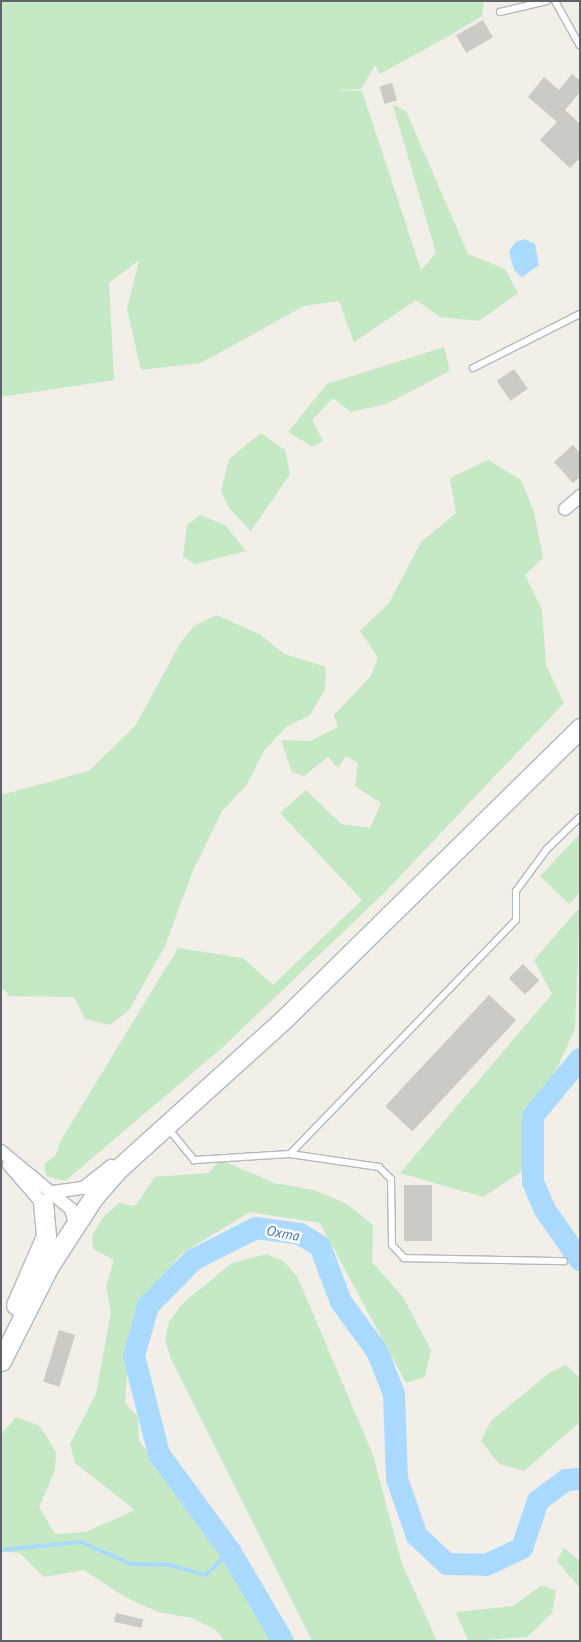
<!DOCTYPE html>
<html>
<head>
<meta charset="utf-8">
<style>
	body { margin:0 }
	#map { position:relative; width:581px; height:1642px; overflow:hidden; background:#f1efe8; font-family:"PT Sans",sans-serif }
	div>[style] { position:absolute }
	.green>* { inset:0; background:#c5e8c5 }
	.water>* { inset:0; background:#aadaff }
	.stream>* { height:4px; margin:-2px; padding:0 2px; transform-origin:2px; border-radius:2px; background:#aadaff }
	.river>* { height:22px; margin:-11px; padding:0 11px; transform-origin:11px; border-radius:11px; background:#aadaff }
	.building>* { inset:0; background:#cccac5; transform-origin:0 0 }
	.roads { filter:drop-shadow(1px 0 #b5b8bc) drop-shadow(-1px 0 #b5b8bc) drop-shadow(0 1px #b5b8bc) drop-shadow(0 -1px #b5b8bc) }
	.lane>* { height:6px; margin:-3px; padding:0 3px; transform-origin:3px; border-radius:3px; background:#fff }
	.street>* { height:12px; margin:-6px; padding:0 6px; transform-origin:6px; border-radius:6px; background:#fff }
	.secondary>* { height:19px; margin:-9.5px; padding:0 9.5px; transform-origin:9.5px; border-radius:9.5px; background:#fff }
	span { translate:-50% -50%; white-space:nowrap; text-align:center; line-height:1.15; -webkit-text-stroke:5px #fff; paint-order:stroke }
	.water-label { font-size:14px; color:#4174aa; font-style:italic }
	.frame { position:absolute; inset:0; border:2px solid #5f6368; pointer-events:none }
</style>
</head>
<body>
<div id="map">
	<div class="green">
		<i style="clip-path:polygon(1px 1px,484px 1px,482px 16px,454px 33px,380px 74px,375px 65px,361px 89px,331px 90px,362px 91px,421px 270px,436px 253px,393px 105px,406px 111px,468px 254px,505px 269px,518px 293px,479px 321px,440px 317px,416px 300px,354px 342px,339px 301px,304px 306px,201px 363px,141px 370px,127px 309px,139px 260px,109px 283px,114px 380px,1px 397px)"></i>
		<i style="clip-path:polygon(444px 347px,450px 371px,386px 404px,351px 412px,333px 398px,312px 420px,323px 441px,313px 447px,288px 432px,327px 384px)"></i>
		<i style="clip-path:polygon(261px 433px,285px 450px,290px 474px,251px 531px,229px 508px,221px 491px,229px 459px)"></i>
		<i style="clip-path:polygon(488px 460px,521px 480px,534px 512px,543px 558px,525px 575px,542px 610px,546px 665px,564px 703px,385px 892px,223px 1047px,65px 1181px,46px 1176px,44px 1164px,56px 1155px,60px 1142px,178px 948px,243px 958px,273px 985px,362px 900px,280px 813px,306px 790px,341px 824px,370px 828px,381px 803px,355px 786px,358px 763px,346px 756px,338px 768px,328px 757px,304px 776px,292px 772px,281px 740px,310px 741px,338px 727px,334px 715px,371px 676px,378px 657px,360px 631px,389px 603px,421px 542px,456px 513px,450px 478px)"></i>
		<i style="clip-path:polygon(200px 515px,225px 525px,246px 551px,195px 564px,183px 557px,187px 525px)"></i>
		<i style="clip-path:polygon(217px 615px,259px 634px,285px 654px,326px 667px,325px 689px,310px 715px,286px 727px,264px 751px,246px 786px,222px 811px,192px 873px,165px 946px,129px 1010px,110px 1025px,85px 1019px,74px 997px,10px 996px,1px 987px,1px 795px,89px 771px,135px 726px,181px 642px,194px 626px)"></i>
		<i style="clip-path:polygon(580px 834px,580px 893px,569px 904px,540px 876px)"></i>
		<i style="clip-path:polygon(580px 907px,575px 1029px,556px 1070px,527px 1113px,527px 1168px,483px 1197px,400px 1173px,552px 994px,534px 960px)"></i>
		<i style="clip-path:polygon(221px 1160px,274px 1183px,314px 1190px,347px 1204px,373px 1225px,372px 1262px,403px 1297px,431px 1350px,425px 1377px,406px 1383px,320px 1223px,250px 1212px,181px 1254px,142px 1302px,129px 1347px,125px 1403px,138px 1417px,139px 1441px,221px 1543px,279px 1641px,224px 1641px,217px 1631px,192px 1618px,158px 1612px,125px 1597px,84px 1570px,44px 1577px,20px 1553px,1px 1551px,1px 1435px,16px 1417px,40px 1426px,56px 1452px,55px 1470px,39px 1507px,55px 1534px,86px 1532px,135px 1510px,75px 1463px,70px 1444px,96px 1394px,111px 1312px,106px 1286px,114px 1260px,93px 1249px,92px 1236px,102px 1218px,119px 1203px,135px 1206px,155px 1177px,208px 1173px)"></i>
		<i style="clip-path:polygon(267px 1254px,284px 1262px,297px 1276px,373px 1455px,402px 1564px,437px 1641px,312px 1641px,171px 1359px,165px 1340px,169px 1322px,183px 1303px,232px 1263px)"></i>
		<i style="clip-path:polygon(566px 1365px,580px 1378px,580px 1422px,524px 1471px,499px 1464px,481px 1441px,491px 1421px,549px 1373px)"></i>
		<i style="clip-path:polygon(564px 1548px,580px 1561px,580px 1588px,557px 1561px)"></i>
		<i style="clip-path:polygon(542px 1585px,556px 1591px,552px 1613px,527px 1637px,468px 1641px,456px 1612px,513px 1606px)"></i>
	</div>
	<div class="water">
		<i style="clip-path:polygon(525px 239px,535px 244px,539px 265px,522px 277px,514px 270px,509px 251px,516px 242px)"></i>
	</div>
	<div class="stream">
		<i style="left:1px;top:1550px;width:80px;rotate:-5.7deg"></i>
		<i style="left:81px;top:1542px;width:55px;rotate:23.7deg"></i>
		<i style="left:131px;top:1564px;width:39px;rotate:1deg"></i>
		<i style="left:170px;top:1565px;width:37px;rotate:16deg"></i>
		<i style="left:206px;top:1575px;width:34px;rotate:-45deg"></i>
	</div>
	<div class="river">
		<i style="left:580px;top:1059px;width:74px;rotate:129.5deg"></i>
		<i style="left:533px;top:1116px;width:66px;rotate:90deg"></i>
		<i style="left:533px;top:1182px;width:30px;rotate:67deg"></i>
		<i style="left:545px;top:1210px;width:61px;rotate:55deg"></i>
		<i style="left:283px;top:1641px;width:104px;rotate:-120.5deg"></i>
		<i style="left:230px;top:1551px;width:120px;rotate:-126.2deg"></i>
		<i style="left:159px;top:1454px;width:101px;rotate:-104.3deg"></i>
		<i style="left:134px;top:1356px;width:52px;rotate:-74.4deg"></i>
		<i style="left:148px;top:1306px;width:64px;rotate:-45.6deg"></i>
		<i style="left:193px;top:1260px;width:71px;rotate:-26.9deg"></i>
		<i style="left:256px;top:1228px;width:44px;rotate:7.8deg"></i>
		<i style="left:300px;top:1234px;width:23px;rotate:31deg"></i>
		<i style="left:320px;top:1246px;width:60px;rotate:69.4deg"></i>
		<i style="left:341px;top:1302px;width:61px;rotate:53.7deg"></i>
		<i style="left:377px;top:1351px;width:46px;rotate:68.4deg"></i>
		<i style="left:394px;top:1394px;width:85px;rotate:88deg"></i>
		<i style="left:397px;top:1479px;width:60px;rotate:70.7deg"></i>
		<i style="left:417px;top:1536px;width:41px;rotate:43deg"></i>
		<i style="left:447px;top:1564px;width:39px;rotate:1deg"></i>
		<i style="left:486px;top:1565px;width:40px;rotate:-25deg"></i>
		<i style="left:522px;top:1548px;width:50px;rotate:-71.2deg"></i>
		<i style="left:538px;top:1501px;width:35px;rotate:-37deg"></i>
		<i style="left:566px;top:1480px;width:14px;rotate:-4deg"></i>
	</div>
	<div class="building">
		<i style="left:483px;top:20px;width:20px;height:31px;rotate:60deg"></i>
		<i style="clip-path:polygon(572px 74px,580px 81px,580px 92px,565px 110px,580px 124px,580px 158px,570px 168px,540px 140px,557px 122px,528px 97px,544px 77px,559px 90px)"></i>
		<i style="left:392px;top:83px;width:18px;height:13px;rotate:74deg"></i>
		<i style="left:514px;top:369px;width:24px;height:21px;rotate:55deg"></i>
		<i style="clip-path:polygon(573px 445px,580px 453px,580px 477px,573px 483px,554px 462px)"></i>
		<i style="left:523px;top:964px;width:23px;height:20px;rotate:45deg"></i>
		<i style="left:489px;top:995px;width:37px;height:152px;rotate:43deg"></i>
		<i style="left:404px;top:1185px;width:28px;height:56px"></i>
		<i style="left:59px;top:1330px;width:17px;height:54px;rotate:17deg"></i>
		<i style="left:116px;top:1613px;width:28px;height:9px;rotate:13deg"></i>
	</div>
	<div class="roads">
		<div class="lane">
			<i style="left:555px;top:1px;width:51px;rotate:60.9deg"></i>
			<i style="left:500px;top:12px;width:48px;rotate:-13.2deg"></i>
			<i style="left:473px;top:368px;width:120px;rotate:-26.8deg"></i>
			<i style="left:167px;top:1127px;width:43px;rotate:50.7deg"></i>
			<i style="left:194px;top:1160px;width:96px;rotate:-3.6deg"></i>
			<i style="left:290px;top:1154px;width:90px;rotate:8.3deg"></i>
			<i style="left:379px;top:1167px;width:17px;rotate:45deg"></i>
			<i style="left:391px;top:1179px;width:66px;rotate:89.1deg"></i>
			<i style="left:392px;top:1245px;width:18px;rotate:47deg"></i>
			<i style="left:404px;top:1258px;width:160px;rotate:1.1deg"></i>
			<i style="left:290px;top:1154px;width:325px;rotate:-46deg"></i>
			<i style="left:516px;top:920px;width:29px;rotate:-90deg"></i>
			<i style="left:516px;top:891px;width:52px;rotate:-53.6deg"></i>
			<i style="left:547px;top:849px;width:46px;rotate:-44.1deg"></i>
		</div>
		<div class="street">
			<i style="left:565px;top:509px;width:20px;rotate:-41deg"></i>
			<i style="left:1px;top:1151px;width:91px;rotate:39.6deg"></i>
			<i style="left:71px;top:1209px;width:16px;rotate:75deg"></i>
			<i style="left:9px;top:1165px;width:52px;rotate:48.9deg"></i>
			<i style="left:53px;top:1192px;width:30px;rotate:-8deg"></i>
			<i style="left:83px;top:1188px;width:36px;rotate:-38deg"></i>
		</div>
		<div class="secondary">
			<i style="left:16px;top:1305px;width:75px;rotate:-66.5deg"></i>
			<i style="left:46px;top:1236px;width:32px;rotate:-95deg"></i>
			<i style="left:1px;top:1361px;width:106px;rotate:-63.2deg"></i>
			<i style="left:49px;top:1266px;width:81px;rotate:-57.1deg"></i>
			<i style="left:93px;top:1198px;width:37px;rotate:-49deg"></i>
			<i style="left:117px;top:1170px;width:227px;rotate:-42.1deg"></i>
			<i style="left:285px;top:1018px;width:414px;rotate:-44.5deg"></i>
		</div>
	</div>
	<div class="water-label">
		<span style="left:283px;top:1233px;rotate:11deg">Охта</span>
	</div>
	<div class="frame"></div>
</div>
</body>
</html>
